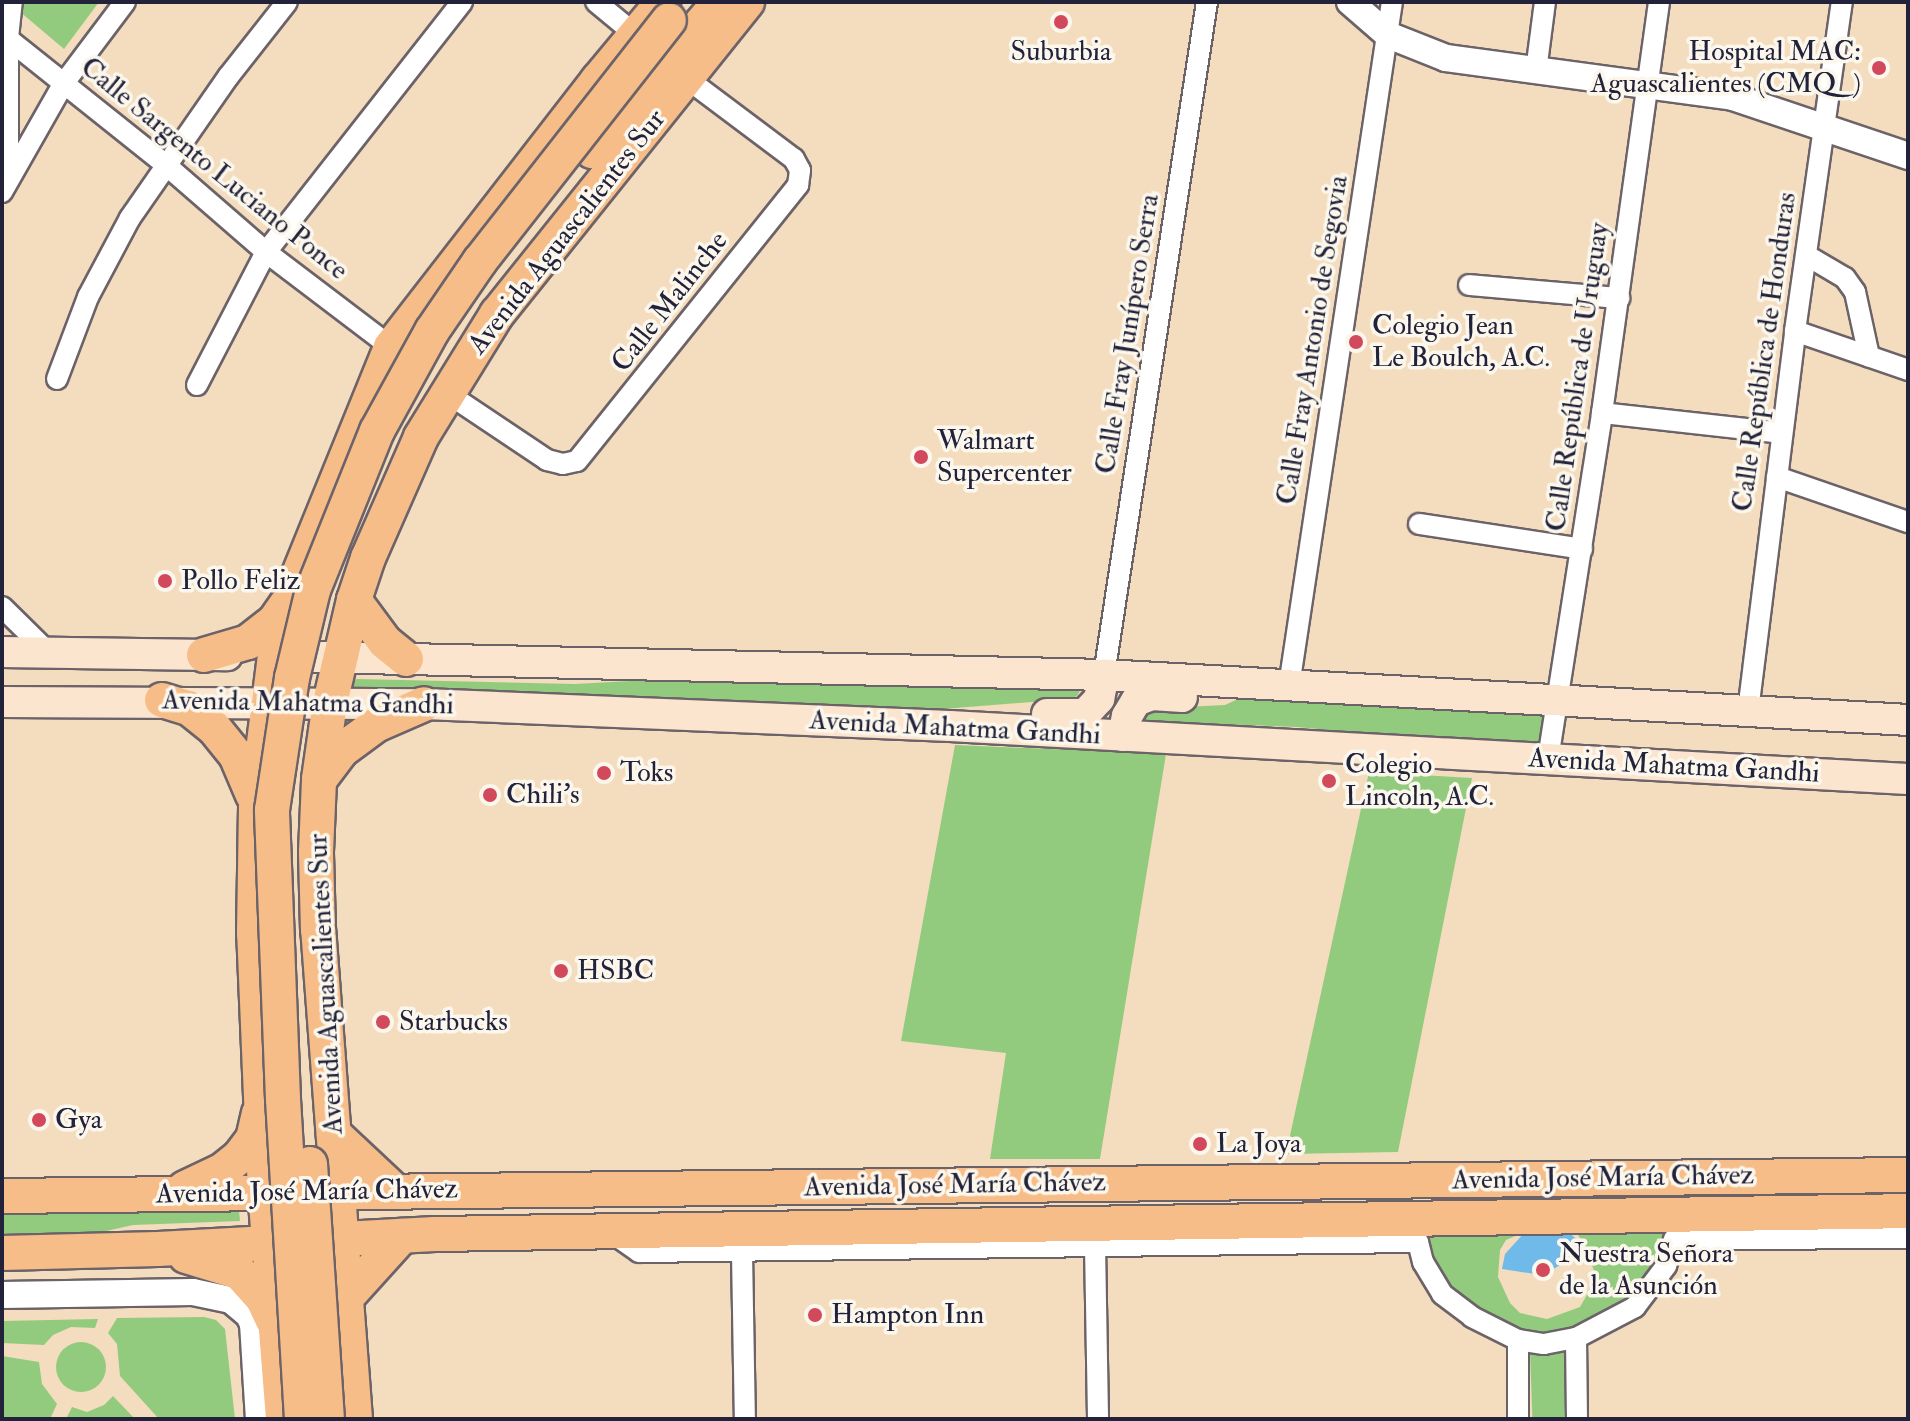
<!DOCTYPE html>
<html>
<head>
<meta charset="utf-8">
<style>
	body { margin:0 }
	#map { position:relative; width:1910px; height:1421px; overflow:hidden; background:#f4dcbe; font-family:"IM FELL Double Pica",serif }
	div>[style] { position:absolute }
	.green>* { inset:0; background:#93cb7e; transform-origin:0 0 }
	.round { border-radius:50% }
	.water>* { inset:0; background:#6fbae8 }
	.roads { filter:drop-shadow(2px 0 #6c6369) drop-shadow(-2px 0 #6c6369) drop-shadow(0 2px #6c6369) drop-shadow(0 -2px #6c6369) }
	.minor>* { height:20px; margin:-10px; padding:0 10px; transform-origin:10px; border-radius:10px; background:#fff }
	.tertiary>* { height:26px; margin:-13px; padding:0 13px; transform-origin:13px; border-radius:13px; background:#fff }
	.secondary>* { height:30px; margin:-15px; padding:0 15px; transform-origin:15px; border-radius:15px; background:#fce5cf }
	.primary>* { height:34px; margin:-17px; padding:0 17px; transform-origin:17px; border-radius:17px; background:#f7bd88 }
	.bridges { filter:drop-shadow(2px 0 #6c6369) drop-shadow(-2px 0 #6c6369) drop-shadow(0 2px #6c6369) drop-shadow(0 -2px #6c6369) }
	.primary-bridge>* { height:34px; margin:-17px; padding:0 17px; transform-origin:17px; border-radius:17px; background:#f7bd88 }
	.dots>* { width:22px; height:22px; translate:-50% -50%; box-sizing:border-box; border:4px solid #fbf7ec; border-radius:50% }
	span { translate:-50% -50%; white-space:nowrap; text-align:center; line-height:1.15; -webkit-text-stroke:7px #fbf7ec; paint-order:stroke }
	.poi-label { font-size:28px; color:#22223b }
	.right { translate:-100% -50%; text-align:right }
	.left { translate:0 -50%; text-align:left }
	.street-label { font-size:28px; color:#22223b }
	.frame { position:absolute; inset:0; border:4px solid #22223b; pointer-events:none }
</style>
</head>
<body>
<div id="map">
	<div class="green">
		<i style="clip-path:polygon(20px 2px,99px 2px,64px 49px,19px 11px)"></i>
		<i style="clip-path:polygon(685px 678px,1082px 687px,1077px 696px,1070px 699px,918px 711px,354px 698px,347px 683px,357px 679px,575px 684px)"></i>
		<i style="clip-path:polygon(1253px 692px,1550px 717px,1544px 746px,1509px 747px,1297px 727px,1142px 721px,1143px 709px,1225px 705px)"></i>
		<i style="clip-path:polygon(955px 745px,1166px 754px,1100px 1159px,990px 1159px,1006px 1053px,901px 1041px)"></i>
		<i style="clip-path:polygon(1369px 772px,1472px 778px,1398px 1152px,1286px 1154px)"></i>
		<i style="clip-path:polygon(238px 1200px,240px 1221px,133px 1225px,26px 1249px,2px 1250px,2px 1202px)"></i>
		<i style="clip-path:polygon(1666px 1225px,1657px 1262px,1626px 1301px,1585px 1325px,1553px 1332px,1520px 1331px,1479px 1312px,1449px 1292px,1430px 1261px,1424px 1237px,1525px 1232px,1506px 1240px,1500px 1250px,1498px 1277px,1510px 1303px,1520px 1313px,1547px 1319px,1580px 1307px,1588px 1293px,1594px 1271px,1586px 1247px,1574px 1229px)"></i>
		<i style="clip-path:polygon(204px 1317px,216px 1320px,225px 1329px,235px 1419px,159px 1419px,120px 1376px,117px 1344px,108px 1333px,117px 1318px)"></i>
		<i style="clip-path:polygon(98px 1319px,95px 1328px,71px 1327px,53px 1335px,44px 1345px,2px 1343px,2px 1321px)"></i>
		<i class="round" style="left:56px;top:1342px;width:50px;height:50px"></i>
		<i style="left:1568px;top:1350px;width:69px;height:38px;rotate:88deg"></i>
		<i style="clip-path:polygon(2px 1356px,39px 1362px,42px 1384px,57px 1404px,50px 1419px,2px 1419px)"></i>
		<i style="clip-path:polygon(113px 1396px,135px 1419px,66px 1419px,72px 1407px,87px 1412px,104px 1405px)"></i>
	</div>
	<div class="water">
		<i style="clip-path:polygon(1525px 1232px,1569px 1232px,1580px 1243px,1565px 1262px,1550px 1271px,1535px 1274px,1502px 1269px,1505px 1254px)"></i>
	</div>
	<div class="roads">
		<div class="minor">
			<i style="left:596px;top:2px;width:52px;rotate:39.5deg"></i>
			<i style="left:2px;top:34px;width:210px;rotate:38.6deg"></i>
			<i style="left:166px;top:165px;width:133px;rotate:41deg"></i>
			<i style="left:266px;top:252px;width:157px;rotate:37.2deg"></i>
			<i style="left:1536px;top:71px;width:70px;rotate:-82.6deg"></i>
			<i style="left:8px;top:174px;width:136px;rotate:-90deg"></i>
			<i style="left:8px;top:38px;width:36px;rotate:-84deg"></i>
			<i style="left:2px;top:192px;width:125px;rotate:-60.4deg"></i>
			<i style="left:64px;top:83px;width:101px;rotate:-53deg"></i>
			<i style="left:1806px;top:255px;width:45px;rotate:30.5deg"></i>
			<i style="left:1845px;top:278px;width:17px;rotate:54deg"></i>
			<i style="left:1855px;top:292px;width:66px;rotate:77.7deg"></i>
			<i style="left:1469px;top:285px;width:151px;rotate:5deg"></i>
			<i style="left:1795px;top:331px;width:120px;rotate:19deg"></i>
			<i style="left:57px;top:379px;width:88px;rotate:-69.3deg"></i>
			<i style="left:88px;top:297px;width:89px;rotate:-62deg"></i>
			<i style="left:130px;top:218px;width:172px;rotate:-55.2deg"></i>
			<i style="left:228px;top:77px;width:95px;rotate:-51.8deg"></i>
			<i style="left:197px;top:385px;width:150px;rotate:-62.6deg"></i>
			<i style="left:266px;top:252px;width:318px;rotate:-51.9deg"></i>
			<i style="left:447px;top:393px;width:120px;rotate:33.8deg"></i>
			<i style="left:547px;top:460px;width:16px;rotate:14deg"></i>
			<i style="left:563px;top:464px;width:14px;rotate:-12deg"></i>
			<i style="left:577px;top:461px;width:354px;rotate:-51.3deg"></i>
			<i style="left:798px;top:185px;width:15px;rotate:-82deg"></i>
			<i style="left:800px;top:170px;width:13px;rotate:-119deg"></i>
			<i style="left:794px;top:159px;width:135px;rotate:-143.1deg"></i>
			<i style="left:1602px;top:413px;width:181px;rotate:6.3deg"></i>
			<i style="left:1777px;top:477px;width:139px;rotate:19deg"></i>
			<i style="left:1419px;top:524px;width:165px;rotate:8.7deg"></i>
			<i style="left:2px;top:607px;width:64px;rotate:44.4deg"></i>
			<i style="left:1104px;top:675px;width:681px;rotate:-81.3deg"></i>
			<i style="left:1289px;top:686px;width:692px;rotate:-81.44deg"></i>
			<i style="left:1748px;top:711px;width:383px;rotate:-82.9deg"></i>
			<i style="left:1795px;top:331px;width:332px;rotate:-81.9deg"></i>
			<i style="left:1548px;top:759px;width:350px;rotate:-81.1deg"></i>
			<i style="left:1602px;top:413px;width:415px;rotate:-82.1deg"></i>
			<i style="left:612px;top:1233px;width:33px;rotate:35deg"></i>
			<i style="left:639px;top:1252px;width:779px;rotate:-0.74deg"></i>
			<i style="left:1418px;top:1242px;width:21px;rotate:76deg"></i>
			<i style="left:1423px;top:1262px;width:37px;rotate:59deg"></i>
			<i style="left:1442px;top:1294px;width:38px;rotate:37deg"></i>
			<i style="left:1472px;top:1317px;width:51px;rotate:26.6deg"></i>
			<i style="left:1518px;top:1340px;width:26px;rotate:9deg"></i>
			<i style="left:1544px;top:1344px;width:33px;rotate:-11deg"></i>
			<i style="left:1576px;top:1338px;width:67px;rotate:-27.7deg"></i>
			<i style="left:1635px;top:1307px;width:51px;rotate:-52.9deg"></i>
			<i style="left:1666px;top:1266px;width:28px;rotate:-73deg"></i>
			<i style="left:1674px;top:1239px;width:234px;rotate:-0.2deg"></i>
			<i style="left:1095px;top:1245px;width:174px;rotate:89deg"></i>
			<i style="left:742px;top:1253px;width:166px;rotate:89deg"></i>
			<i style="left:1576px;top:1338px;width:81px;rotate:89.3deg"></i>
			<i style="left:1518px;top:1340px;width:79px;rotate:90deg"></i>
		</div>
		<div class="tertiary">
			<i style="left:1350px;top:2px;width:50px;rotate:41deg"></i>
			<i style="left:1388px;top:35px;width:62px;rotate:21.6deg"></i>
			<i style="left:1446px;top:58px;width:290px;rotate:7.7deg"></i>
			<i style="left:1733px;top:97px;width:185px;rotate:18.6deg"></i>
			<i style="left:2px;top:1295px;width:191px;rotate:-0.9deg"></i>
			<i style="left:193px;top:1292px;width:39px;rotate:12deg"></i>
			<i style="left:231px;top:1300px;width:23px;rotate:40deg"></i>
			<i style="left:249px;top:1315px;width:10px;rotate:66deg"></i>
			<i style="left:253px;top:1324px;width:95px;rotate:86.4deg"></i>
		</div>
		<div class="secondary">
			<i style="left:2px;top:652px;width:225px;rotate:0.8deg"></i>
			<i style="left:275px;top:656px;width:829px;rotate:1.31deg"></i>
			<i style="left:1104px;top:675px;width:805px;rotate:3.2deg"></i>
			<i style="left:2px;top:702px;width:422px;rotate:0.3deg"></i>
			<i style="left:424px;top:704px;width:526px;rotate:2.4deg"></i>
			<i style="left:950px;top:726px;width:959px;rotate:3.17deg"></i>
			<i style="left:1047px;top:714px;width:38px"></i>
			<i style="left:1085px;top:714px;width:21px;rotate:-47deg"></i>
			<i style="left:1099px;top:699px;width:25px;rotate:-78deg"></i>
			<i style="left:1123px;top:736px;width:20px;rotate:-79deg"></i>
			<i style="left:1127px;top:716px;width:17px;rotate:-59deg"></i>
			<i style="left:1136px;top:701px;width:17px;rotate:-21deg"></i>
			<i style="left:1152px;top:695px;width:30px;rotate:4deg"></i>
		</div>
		<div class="primary">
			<i style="left:592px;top:151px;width:184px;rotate:-49.4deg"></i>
			<i style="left:354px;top:600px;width:52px;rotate:53.6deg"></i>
			<i style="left:385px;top:642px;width:27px;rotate:39deg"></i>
			<i style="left:204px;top:655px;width:46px;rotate:-16.5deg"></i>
			<i style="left:248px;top:642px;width:33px;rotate:-38deg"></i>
			<i style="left:274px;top:622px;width:21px;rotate:-55deg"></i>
			<i style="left:162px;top:700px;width:28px;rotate:17deg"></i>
			<i style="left:189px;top:708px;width:32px;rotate:39deg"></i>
			<i style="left:214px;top:728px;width:35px;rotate:51deg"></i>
			<i style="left:236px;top:755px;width:43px;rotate:67deg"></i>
			<i style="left:320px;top:779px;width:36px;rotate:-53deg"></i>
			<i style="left:342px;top:750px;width:42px;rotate:-36.3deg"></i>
			<i style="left:376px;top:725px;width:52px;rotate:-23.6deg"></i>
			<i style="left:334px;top:1134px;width:83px;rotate:43.1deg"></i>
			<i style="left:185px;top:1188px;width:42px;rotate:-25.3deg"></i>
			<i style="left:223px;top:1170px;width:22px;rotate:-39deg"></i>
			<i style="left:240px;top:1156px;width:21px;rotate:-53deg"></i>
			<i style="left:253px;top:1139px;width:26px;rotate:-77deg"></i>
			<i style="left:2px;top:1196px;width:1906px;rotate:-0.63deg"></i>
			<i style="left:2px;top:1253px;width:156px;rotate:-1.5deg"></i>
			<i style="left:158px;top:1249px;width:277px;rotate:-3.1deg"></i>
			<i style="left:435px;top:1234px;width:1473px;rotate:-0.89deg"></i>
			<i style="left:186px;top:1256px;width:55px;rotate:16.8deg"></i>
			<i style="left:239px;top:1272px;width:36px;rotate:48deg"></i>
			<i style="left:263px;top:1299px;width:23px;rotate:65deg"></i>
			<i style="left:345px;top:1299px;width:85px;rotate:-47.9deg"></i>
			<i style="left:283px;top:1419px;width:228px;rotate:-94.5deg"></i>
			<i style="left:265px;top:1192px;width:258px;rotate:-92.4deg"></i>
			<i style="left:254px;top:934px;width:128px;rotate:-89.1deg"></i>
			<i style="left:256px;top:806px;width:151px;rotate:-82.8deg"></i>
			<i style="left:275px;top:656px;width:80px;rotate:-74.1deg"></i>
			<i style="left:297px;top:579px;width:250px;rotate:-67.9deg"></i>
			<i style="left:391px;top:347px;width:338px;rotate:-52.2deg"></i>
			<i style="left:598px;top:80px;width:102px;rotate:-50.2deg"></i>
			<i style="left:355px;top:1419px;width:490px;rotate:-94.3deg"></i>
			<i style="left:318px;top:930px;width:78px;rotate:-91.5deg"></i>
			<i style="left:316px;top:852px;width:73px;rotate:-87.6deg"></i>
			<i style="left:319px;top:779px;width:77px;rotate:-81.8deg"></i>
			<i style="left:330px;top:703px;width:106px;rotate:-76.9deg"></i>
			<i style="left:354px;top:600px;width:44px;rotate:-71.6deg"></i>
			<i style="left:368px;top:558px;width:132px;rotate:-66.3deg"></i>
			<i style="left:421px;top:437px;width:145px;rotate:-58.3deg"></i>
			<i style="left:497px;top:314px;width:400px;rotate:-51.3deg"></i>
		</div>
	</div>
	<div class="bridges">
		<div class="primary-bridge">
			<i style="left:310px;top:1164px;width:256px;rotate:86.2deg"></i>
			<i style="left:302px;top:1419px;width:321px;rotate:-93.4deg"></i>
			<i style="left:283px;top:1099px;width:289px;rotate:-92.2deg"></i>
			<i style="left:272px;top:810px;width:134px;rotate:-81.4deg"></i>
			<i style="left:292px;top:678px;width:90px;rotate:-76.6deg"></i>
			<i style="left:313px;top:590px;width:171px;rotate:-68.1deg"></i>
			<i style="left:377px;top:431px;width:114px;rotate:-61.2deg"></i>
			<i style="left:432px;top:331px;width:85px;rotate:-55.6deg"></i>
			<i style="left:480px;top:261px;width:306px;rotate:-51.9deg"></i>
		</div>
	</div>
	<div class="dots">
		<i style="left:1061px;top:22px;background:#d1495b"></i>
		<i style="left:1879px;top:68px;background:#d1495b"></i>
		<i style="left:1356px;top:342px;background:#d1495b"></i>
		<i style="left:921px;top:457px;background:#d1495b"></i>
		<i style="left:165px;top:581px;background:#d1495b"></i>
		<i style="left:604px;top:773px;background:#d1495b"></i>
		<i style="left:1329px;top:781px;background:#d1495b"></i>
		<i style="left:490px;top:795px;background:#d1495b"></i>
		<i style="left:561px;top:971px;background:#d1495b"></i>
		<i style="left:383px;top:1022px;background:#d1495b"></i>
		<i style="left:39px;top:1120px;background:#d1495b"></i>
		<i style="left:1200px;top:1144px;background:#d1495b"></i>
		<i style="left:1543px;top:1270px;background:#d1495b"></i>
		<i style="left:815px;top:1315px;background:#d1495b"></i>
	</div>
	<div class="poi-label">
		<span style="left:1061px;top:52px">Suburbia</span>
		<span class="right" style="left:1861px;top:68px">Hospital MAC:<br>Aguascalientes (CMQ)</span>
		<span class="left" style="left:1372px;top:342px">Colegio Jean<br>Le Boulch, A.C.</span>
		<span class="left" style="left:937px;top:457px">Walmart<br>Supercenter</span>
		<span class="left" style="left:181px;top:581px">Pollo Feliz</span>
		<span class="left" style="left:1345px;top:781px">Colegio<br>Lincoln, A.C.</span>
		<span class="left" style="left:620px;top:773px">Toks</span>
		<span class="left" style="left:506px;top:795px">Chili's</span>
		<span class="left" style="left:577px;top:971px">HSBC</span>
		<span class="left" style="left:399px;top:1022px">Starbucks</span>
		<span class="left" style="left:55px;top:1120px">Gya</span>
		<span class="left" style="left:1216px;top:1144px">La Joya</span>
		<span class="left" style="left:1559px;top:1270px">Nuestra Señora<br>de la Asunción</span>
		<span class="left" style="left:831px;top:1315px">Hampton Inn</span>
	</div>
	<div class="street-label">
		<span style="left:214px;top:169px;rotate:39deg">Calle Sargento Luciano Ponce</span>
		<span style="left:567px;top:232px;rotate:-52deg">Avenida Aguascalientes Sur</span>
		<span style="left:670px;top:302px;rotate:-52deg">Calle Malinche</span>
		<span style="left:1128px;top:334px;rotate:-81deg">Calle Fray Junípero Serra</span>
		<span style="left:1313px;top:340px;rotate:-81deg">Calle Fray Antonio de Segovia</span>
		<span style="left:1765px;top:352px;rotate:-82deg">Calle República de Honduras</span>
		<span style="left:1578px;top:377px;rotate:-82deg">Calle República de Uruguay</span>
		<span style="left:308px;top:703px;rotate:1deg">Avenida Mahatma Gandhi</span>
		<span style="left:955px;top:728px;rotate:3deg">Avenida Mahatma Gandhi</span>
		<span style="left:1674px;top:766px;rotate:3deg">Avenida Mahatma Gandhi</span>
		<span style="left:326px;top:984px;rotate:-93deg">Avenida Aguascalientes Sur</span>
		<span style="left:1603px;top:1178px;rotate:-1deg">Avenida José María Chávez</span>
		<span style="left:955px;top:1185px;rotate:-1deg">Avenida José María Chávez</span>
		<span style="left:307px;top:1192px;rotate:-1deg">Avenida José María Chávez</span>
	</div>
	<div class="frame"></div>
</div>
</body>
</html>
